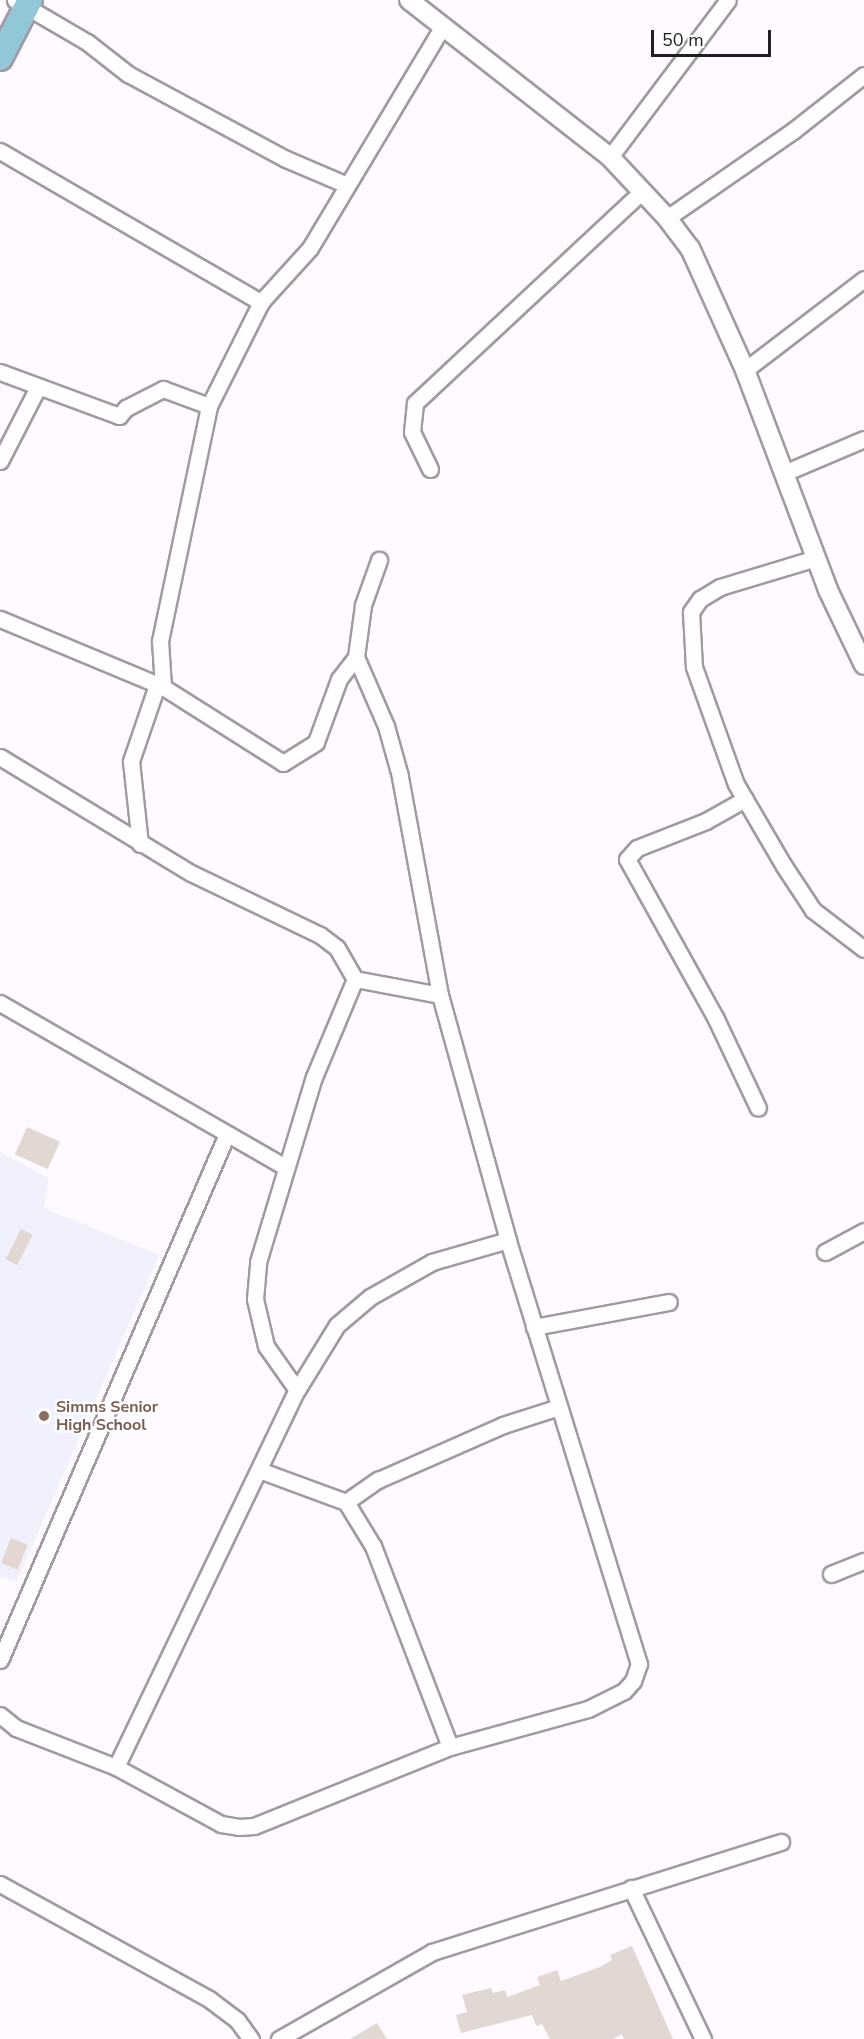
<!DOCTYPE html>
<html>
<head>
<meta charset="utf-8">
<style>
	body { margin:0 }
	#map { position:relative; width:864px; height:2039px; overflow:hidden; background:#fefaff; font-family:"Nunito Sans",sans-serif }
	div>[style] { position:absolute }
	.education>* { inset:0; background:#f1f0fd }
	.building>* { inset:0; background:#e2d7d3; transform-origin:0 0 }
	.roads { filter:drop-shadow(2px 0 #a19aa1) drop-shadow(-2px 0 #a19aa1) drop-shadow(0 2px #a19aa1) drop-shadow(0 -2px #a19aa1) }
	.minor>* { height:15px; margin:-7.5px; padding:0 7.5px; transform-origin:7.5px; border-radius:7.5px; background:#fff }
	.tertiary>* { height:18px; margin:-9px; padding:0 9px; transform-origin:9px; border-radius:9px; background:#fff }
	.primary>* { height:24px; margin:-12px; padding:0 12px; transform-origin:12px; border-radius:12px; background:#91c7d6 }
	.dots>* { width:16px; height:16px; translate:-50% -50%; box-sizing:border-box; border:3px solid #fff; border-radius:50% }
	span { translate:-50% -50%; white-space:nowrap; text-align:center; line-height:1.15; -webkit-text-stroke:4.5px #fff; paint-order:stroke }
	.education-label { font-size:16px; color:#785e54; font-weight:700 }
	.left { translate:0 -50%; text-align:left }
	.scale { position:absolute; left:651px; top:30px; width:120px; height:27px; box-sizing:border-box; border:3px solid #211e21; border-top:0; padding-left:8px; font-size:18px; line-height:21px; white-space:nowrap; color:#211e21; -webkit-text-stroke:4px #fff; paint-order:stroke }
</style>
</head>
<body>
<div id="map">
	<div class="education">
		<i style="clip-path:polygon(0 1152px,49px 1178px,44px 1208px,159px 1255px,17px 1581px,0 1577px)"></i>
	</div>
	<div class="building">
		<i style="left:27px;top:1127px;width:36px;height:30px;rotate:24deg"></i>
		<i style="left:21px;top:1229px;width:13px;height:34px;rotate:27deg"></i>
		<i style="left:11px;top:1538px;width:18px;height:27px;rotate:22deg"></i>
		<i style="clip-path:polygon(632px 1946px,673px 2039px,624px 2039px,622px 2034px,613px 2039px,550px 2039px,542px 2024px,536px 2026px,532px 2015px,461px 2033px,456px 2015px,467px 2012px,462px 1995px,491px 1988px,493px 1993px,505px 1990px,507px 1997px,540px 1985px,537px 1977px,557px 1970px,561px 1981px,600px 1967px,612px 1960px,610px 1955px)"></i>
		<i style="clip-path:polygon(377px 2023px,387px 2039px,350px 2039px)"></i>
	</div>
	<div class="roads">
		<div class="minor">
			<i style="left:15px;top:0;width:83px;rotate:30.3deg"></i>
			<i style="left:87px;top:42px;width:52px;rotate:38deg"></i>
			<i style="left:128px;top:74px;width:179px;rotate:28.3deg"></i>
			<i style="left:286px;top:159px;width:66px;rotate:23.1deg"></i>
			<i style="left:0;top:151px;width:302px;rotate:30.1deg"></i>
			<i style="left:610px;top:157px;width:196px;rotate:-53.1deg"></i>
			<i style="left:667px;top:218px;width:155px;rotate:-34.7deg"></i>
			<i style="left:794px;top:130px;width:89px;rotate:-38.2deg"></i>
			<i style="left:745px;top:370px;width:150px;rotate:-37.4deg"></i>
			<i style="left:0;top:372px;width:127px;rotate:20.3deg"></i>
			<i style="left:119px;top:416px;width:11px;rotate:-49deg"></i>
			<i style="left:126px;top:408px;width:42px;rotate:-27.2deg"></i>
			<i style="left:163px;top:389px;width:49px;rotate:20.3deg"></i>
			<i style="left:0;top:461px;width:83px;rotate:-62.8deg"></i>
			<i style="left:430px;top:469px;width:41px;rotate:-115.9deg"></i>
			<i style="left:412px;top:432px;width:29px;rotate:-84deg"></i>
			<i style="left:415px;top:403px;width:311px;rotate:-43deg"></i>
			<i style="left:784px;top:473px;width:87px;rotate:-23deg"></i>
			<i style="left:816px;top:558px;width:100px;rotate:163.2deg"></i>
			<i style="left:720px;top:587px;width:23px;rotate:149deg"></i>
			<i style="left:700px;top:599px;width:16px;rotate:125deg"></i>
			<i style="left:691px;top:612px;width:55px;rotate:86.9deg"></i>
			<i style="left:694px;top:667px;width:124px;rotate:70.3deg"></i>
			<i style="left:736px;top:784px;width:95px;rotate:59.7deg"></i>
			<i style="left:784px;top:866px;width:53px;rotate:56.6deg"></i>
			<i style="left:813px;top:910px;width:64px;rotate:37.4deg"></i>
			<i style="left:0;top:619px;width:177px;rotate:22.6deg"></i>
			<i style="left:163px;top:687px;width:142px;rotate:32.3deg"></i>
			<i style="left:283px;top:763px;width:39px;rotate:-32deg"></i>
			<i style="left:316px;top:742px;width:67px;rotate:-69.9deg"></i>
			<i style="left:339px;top:679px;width:28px;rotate:-52deg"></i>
			<i style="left:356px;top:657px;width:52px;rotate:-82.3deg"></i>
			<i style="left:363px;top:605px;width:48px;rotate:-70.4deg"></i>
			<i style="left:163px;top:687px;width:46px;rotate:-93.7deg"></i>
			<i style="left:160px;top:641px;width:240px;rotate:-78.2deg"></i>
			<i style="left:209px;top:406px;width:116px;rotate:-63.4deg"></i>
			<i style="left:261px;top:302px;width:73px;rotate:-47.8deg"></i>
			<i style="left:310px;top:248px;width:259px;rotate:-59.1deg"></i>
			<i style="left:0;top:757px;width:223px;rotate:31.3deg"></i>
			<i style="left:191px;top:873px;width:143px;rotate:25.7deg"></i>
			<i style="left:320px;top:935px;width:21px;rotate:37deg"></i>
			<i style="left:337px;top:948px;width:36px;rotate:60deg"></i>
			<i style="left:745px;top:799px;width:45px;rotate:150.6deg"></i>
			<i style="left:706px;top:821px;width:74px;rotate:158.6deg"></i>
			<i style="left:637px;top:848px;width:15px;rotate:132deg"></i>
			<i style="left:627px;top:859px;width:183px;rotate:60.9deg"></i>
			<i style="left:716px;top:1019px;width:98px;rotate:64.7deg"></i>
			<i style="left:140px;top:844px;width:83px;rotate:-96.2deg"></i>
			<i style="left:131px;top:761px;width:80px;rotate:-71.1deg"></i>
			<i style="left:0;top:1003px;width:329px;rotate:29.9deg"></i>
			<i style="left:825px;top:1252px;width:44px;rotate:-28.3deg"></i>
			<i style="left:534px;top:1327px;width:137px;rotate:-10.5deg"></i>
			<i style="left:297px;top:1390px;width:54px;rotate:-125.2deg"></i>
			<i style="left:266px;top:1346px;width:48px;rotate:-103.2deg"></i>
			<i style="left:255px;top:1299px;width:37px;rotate:-85deg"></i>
			<i style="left:258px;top:1262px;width:193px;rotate:-73.2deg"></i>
			<i style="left:314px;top:1077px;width:106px;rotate:-67.3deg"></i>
			<i style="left:355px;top:979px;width:86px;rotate:10.7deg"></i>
			<i style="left:259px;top:1470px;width:93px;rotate:20.2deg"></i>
			<i style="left:346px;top:1502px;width:52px;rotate:58.5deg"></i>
			<i style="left:373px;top:1546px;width:215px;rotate:69deg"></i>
			<i style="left:346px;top:1502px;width:39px;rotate:-35deg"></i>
			<i style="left:378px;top:1480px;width:137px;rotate:-23.7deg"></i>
			<i style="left:503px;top:1425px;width:59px;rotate:-17.8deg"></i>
			<i style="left:831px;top:1574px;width:35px;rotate:-22deg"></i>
			<i style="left:0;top:1660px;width:573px;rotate:-66.66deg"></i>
			<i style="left:0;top:1715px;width:21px;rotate:39deg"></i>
			<i style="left:16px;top:1728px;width:107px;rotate:21.3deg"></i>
			<i style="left:116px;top:1767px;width:119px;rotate:28.5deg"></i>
			<i style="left:221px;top:1824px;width:18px;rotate:9deg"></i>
			<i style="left:239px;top:1827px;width:15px;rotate:-4deg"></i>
			<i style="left:254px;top:1826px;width:211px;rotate:-22deg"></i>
			<i style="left:450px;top:1747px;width:143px;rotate:-15.4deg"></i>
			<i style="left:588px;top:1709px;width:40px;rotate:-26.6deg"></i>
			<i style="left:624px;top:1691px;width:13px;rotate:-48deg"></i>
			<i style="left:633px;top:1681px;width:18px;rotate:-71deg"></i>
			<i style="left:639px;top:1664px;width:444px;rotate:-107.2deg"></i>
			<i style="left:508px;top:1240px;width:254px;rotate:-105.5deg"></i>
			<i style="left:440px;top:995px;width:223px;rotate:-100.4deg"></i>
			<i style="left:400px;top:776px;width:52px;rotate:-105.6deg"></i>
			<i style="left:386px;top:726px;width:75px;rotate:-113.5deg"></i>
			<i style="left:116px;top:1767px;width:418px;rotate:-64.4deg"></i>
			<i style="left:297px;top:1390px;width:76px;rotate:-58.4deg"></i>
			<i style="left:337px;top:1325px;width:43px;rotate:-40.3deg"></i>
			<i style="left:370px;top:1297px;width:71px;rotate:-29.4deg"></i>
			<i style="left:432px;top:1262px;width:79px;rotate:-16.1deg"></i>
			<i style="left:0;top:1884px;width:239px;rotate:28.8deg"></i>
			<i style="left:209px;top:1999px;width:35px;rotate:37deg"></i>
			<i style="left:237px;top:2020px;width:24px;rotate:54deg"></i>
			<i style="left:631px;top:1888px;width:167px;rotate:64.5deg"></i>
			<i style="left:279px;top:2039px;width:176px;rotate:-29.6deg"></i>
			<i style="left:432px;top:1952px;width:366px;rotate:-17.5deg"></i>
		</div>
		<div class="tertiary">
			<i style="left:409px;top:0;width:255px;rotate:38deg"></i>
			<i style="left:610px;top:157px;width:83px;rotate:46.9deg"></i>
			<i style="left:667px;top:218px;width:38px;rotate:53deg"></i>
			<i style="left:690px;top:248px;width:134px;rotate:65.7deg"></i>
			<i style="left:745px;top:370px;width:235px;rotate:69.3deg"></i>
			<i style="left:828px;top:590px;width:83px;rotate:64.4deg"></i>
		</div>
		<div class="primary">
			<i style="left:0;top:58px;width:65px;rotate:-62.7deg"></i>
		</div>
	</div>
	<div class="dots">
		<i style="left:44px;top:1416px;background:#8d6e63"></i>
	</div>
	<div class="education-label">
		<span class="left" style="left:56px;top:1416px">Simms Senior<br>High School</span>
	</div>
	<div class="scale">50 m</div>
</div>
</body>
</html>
